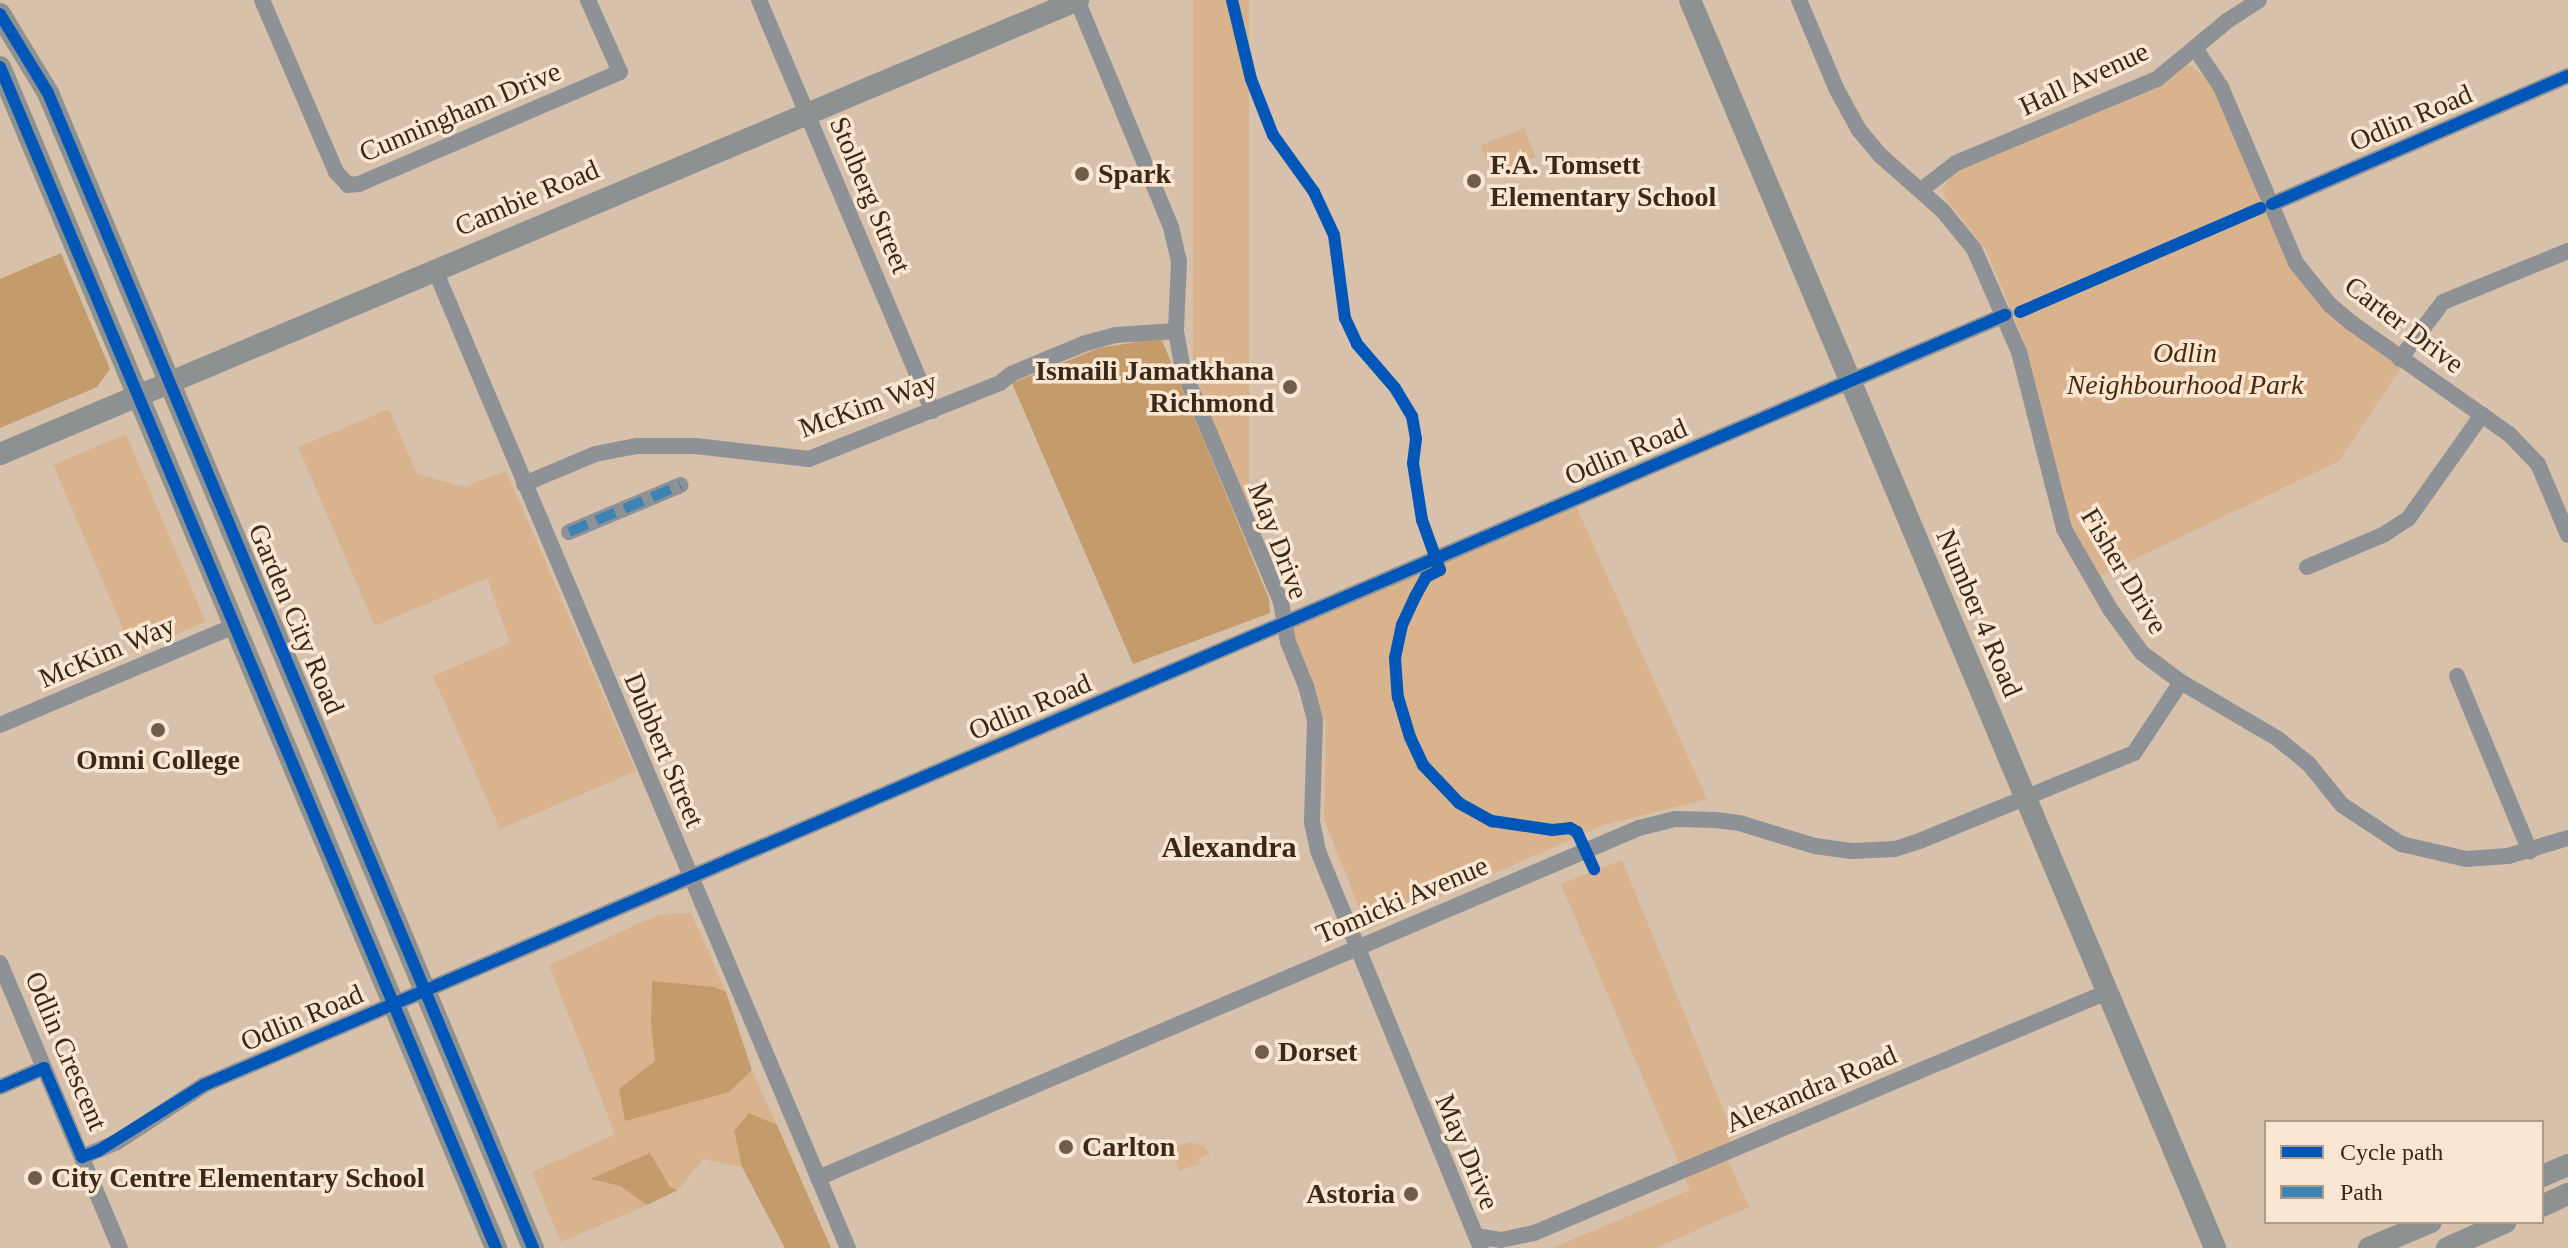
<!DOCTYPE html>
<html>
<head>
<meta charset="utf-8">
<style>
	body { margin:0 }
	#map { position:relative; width:2568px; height:1248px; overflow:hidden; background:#d7c1aa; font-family:"Times New Roman",serif }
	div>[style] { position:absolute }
	.green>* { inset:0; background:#d8b38d; transform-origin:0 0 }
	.forest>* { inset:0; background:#c49b6b }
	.street>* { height:16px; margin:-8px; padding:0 8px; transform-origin:8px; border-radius:8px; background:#8e9296 }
	.secondary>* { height:22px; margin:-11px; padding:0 11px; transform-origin:11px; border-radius:11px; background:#8e9191 }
	.quiet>* { height:10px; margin-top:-5px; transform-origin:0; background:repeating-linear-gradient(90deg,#3d83b3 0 20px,transparent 0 30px) }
	.cycleway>* { height:12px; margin:-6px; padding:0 6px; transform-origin:6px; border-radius:6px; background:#0057b8 }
	.dots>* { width:22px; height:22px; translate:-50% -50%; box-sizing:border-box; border:4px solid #fbe6d1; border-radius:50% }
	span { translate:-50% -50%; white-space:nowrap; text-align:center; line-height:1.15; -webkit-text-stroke:7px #fbe6d1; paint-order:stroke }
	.street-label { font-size:28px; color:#392918 }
	.poi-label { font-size:28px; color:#392918; font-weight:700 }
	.left { translate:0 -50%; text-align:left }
	.right { translate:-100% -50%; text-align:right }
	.park-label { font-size:28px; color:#442b0e; font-style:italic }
	.neighbourhood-label { font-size:30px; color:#392918; font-weight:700 }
	.legend { position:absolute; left:2264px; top:1120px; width:280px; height:104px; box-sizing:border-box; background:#fbe6d1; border:2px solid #ad9a87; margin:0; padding:10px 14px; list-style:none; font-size:24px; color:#392918 }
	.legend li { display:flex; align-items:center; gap:16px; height:40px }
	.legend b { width:40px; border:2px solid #ad9a87 }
</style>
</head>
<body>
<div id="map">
	<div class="green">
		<i style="left:1193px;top:0;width:56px;height:597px"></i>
		<i style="clip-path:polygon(2188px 65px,2210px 80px,2291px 263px,2402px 366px,2339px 461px,2096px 578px,2070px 523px,2023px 339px,1986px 250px,1944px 196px,1943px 188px,1955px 169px,2160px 83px)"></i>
		<i style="left:1524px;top:128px;width:31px;height:47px;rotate:68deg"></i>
		<i style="clip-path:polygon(389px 409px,417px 474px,464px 487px,506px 471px,636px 771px,500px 829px,433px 676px,510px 643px,487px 578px,375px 626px,298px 447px)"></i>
		<i style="left:126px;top:434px;width:204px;height:79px;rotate:67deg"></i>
		<i style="clip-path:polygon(1575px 504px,1707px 799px,1604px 825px,1368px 929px,1324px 820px,1326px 723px,1286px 630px)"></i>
		<i style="clip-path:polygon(1622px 860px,1734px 1136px,1723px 1149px,1749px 1207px,1656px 1248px,1552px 1248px,1690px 1190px,1561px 884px)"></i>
		<i style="clip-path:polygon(691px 913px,726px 992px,713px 987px,651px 1024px,655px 1061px,619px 1089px,727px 1092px,752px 1070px,777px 1125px,749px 1114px,734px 1132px,742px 1167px,703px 1159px,678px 1190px,592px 1180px,620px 1186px,647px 1205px,561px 1242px,532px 1172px,615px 1134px,549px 965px,657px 915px)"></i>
		<i style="clip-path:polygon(1190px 1142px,1204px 1146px,1209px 1154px,1197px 1160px,1200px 1163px,1179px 1171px,1172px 1148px)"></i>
	</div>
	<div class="forest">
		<i style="clip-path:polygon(61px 253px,110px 369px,97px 387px,0 428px,0 279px)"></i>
		<i style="clip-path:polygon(1161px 338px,1269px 599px,1270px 613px,1133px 664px,1012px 383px,1099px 348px)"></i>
		<i style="clip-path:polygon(652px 981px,714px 987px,726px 992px,752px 1070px,729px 1092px,625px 1121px,619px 1089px,655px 1061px,651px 1024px)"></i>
		<i style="clip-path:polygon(749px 1113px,777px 1125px,831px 1248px,785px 1248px,742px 1167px,734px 1131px)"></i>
		<i style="clip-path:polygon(650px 1153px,670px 1187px,678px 1190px,647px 1205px,620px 1186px,590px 1179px)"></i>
	</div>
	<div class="street">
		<i style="left:262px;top:0;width:187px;rotate:66.7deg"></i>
		<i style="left:336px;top:172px;width:18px;rotate:47deg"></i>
		<i style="left:348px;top:185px;width:11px;rotate:-5deg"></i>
		<i style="left:359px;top:184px;width:284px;rotate:-23.2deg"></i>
		<i style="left:620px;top:72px;width:79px;rotate:-114deg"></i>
		<i style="left:759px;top:0;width:446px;rotate:67.1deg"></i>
		<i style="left:1077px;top:0;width:246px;rotate:67.5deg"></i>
		<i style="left:1171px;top:227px;width:35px;rotate:77deg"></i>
		<i style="left:1179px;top:261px;width:70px;rotate:92.5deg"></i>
		<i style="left:1176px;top:331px;width:40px;rotate:80deg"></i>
		<i style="left:1183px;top:370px;width:252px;rotate:67.1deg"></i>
		<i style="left:1281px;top:602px;width:41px;rotate:80.1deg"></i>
		<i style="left:1288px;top:642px;width:48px;rotate:67.8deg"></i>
		<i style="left:1306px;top:686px;width:35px;rotate:75deg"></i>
		<i style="left:1315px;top:720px;width:102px;rotate:91.7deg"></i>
		<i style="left:1312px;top:822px;width:30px;rotate:78deg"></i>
		<i style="left:1318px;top:851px;width:429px;rotate:67.7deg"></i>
		<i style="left:1799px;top:0;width:98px;rotate:67.1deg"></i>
		<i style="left:1837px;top:90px;width:46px;rotate:61.2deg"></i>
		<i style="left:1859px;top:130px;width:34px;rotate:50deg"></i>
		<i style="left:1881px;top:156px;width:83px;rotate:41.6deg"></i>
		<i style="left:1943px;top:211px;width:49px;rotate:50.8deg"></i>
		<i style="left:1974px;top:249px;width:112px;rotate:66.4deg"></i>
		<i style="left:2019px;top:352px;width:183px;rotate:75.7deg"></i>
		<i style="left:2064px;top:529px;width:92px;rotate:60.1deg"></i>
		<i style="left:2110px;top:609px;width:54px;rotate:54deg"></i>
		<i style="left:2142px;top:653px;width:49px;rotate:36.6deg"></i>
		<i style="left:2181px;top:682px;width:113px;rotate:30.4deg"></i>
		<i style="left:2278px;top:739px;width:38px;rotate:39deg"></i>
		<i style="left:2308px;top:763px;width:54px;rotate:51deg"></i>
		<i style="left:2342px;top:805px;width:71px;rotate:33.5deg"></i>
		<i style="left:2401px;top:844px;width:67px;rotate:13deg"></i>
		<i style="left:2466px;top:859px;width:42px;rotate:-4.1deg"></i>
		<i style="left:2508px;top:856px;width:63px;rotate:-16.7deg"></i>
		<i style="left:2195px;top:48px;width:47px;rotate:56.3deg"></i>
		<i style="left:2221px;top:87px;width:191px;rotate:66.9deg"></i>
		<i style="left:2296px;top:263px;width:54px;rotate:51deg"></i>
		<i style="left:2330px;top:305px;width:30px;rotate:40deg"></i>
		<i style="left:2353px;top:324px;width:191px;rotate:35.2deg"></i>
		<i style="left:2509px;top:434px;width:42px;rotate:46deg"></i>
		<i style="left:2538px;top:464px;width:77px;rotate:67.1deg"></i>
		<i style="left:1921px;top:190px;width:44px;rotate:-37.6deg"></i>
		<i style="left:1956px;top:163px;width:218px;rotate:-22.7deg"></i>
		<i style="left:2157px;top:79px;width:91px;rotate:-39.6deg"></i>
		<i style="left:2227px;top:21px;width:38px;rotate:-33deg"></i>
		<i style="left:2272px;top:204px;width:322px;rotate:-23.4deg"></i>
		<i style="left:435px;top:270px;width:1062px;rotate:67.11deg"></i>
		<i style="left:2400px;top:359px;width:71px;rotate:-53deg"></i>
		<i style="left:2443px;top:302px;width:135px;rotate:-22.2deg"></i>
		<i style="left:524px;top:484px;width:77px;rotate:-22.9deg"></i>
		<i style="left:595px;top:454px;width:43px;rotate:-10.8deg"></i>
		<i style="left:637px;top:446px;width:58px"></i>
		<i style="left:695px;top:446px;width:115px;rotate:6.5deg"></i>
		<i style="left:809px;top:459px;width:206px;rotate:-21.7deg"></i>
		<i style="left:1000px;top:383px;width:14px;rotate:-39deg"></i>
		<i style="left:1011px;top:374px;width:81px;rotate:-22.5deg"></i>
		<i style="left:1086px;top:343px;width:31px;rotate:-15deg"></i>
		<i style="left:1116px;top:335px;width:60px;rotate:-3.8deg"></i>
		<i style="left:569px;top:532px;width:121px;rotate:-22.8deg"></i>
		<i style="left:2307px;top:567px;width:82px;rotate:-22.8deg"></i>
		<i style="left:2383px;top:535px;width:30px;rotate:-33deg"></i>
		<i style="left:2408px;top:519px;width:128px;rotate:-54.6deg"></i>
		<i style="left:2457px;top:676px;width:190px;rotate:67.4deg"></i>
		<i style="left:0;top:725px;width:254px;rotate:-22.9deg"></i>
		<i style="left:0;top:963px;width:309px;rotate:67.2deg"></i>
		<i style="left:0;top:1087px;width:48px;rotate:-23.4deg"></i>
		<i style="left:82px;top:1157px;width:38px;rotate:-23deg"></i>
		<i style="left:117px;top:1142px;width:104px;rotate:-33.2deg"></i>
		<i style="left:204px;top:1085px;width:1959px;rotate:-23.15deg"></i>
		<i style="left:818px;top:1178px;width:892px;rotate:-23.09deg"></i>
		<i style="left:1639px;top:828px;width:37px;rotate:-14deg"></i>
		<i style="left:1675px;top:819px;width:40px;rotate:1.4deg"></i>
		<i style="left:1715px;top:820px;width:24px;rotate:7deg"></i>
		<i style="left:1739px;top:823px;width:79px;rotate:16.8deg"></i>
		<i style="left:1815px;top:846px;width:36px;rotate:8deg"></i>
		<i style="left:1851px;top:851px;width:44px;rotate:-2.6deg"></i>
		<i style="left:1895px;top:849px;width:28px;rotate:-18deg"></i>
		<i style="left:1922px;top:840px;width:229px;rotate:-22.3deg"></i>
		<i style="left:2134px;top:753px;width:85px;rotate:-56.5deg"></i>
		<i style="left:1476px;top:1236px;width:25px;rotate:9deg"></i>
		<i style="left:1501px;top:1240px;width:34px;rotate:-12deg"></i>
		<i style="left:1534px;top:1233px;width:622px;rotate:-22.81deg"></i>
	</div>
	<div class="secondary">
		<i style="left:1690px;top:0;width:1354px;rotate:67.18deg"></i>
		<i style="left:0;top:14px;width:92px;rotate:58.7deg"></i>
		<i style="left:48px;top:93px;width:1253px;rotate:67.22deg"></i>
		<i style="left:0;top:67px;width:1281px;rotate:67.22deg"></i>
		<i style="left:0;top:454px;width:1170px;rotate:-22.84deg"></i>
		<i style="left:2542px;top:1176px;width:28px;rotate:-23deg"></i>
		<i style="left:2542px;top:1206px;width:29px;rotate:-25deg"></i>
		<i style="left:2369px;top:1248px;width:67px;rotate:-22.8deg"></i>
		<i style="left:2447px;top:1248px;width:64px;rotate:-23.8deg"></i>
	</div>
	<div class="quiet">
		<i style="left:569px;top:532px;width:121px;rotate:-22.8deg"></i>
	</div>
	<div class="cycleway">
		<i style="left:1232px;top:0;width:81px;rotate:76.5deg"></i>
		<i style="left:1251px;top:79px;width:60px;rotate:68.6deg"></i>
		<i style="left:1273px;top:135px;width:70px;rotate:54.3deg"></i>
		<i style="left:1314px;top:192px;width:47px;rotate:65.1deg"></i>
		<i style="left:1334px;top:235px;width:84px;rotate:82.5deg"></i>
		<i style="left:1345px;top:318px;width:29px;rotate:65deg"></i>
		<i style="left:1357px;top:344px;width:58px;rotate:49.2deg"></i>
		<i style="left:1395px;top:388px;width:33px;rotate:59deg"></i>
		<i style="left:1412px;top:416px;width:23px;rotate:80deg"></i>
		<i style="left:1416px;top:439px;width:24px;rotate:97deg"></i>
		<i style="left:1413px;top:463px;width:58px;rotate:81deg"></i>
		<i style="left:1422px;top:520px;width:53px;rotate:70.2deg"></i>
		<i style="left:1440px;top:570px;width:16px;rotate:153deg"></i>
		<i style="left:1426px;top:577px;width:23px;rotate:119deg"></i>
		<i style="left:1415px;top:597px;width:31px;rotate:115deg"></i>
		<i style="left:1402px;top:625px;width:34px;rotate:102deg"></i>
		<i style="left:1395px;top:658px;width:39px;rotate:86deg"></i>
		<i style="left:1398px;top:697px;width:42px;rotate:73.3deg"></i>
		<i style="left:1410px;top:737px;width:31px;rotate:65deg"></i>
		<i style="left:1423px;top:765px;width:52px;rotate:46.5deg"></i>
		<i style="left:1459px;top:803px;width:38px;rotate:29deg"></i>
		<i style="left:1492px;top:821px;width:61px;rotate:8.5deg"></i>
		<i style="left:1552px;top:830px;width:18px;rotate:-6deg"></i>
		<i style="left:1570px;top:828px;width:8px;rotate:30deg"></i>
		<i style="left:1577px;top:832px;width:41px;rotate:65.3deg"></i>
		<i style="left:0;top:14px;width:92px;rotate:58.7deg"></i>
		<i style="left:48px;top:93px;width:1253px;rotate:67.22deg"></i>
		<i style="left:0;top:67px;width:1281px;rotate:67.22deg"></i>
		<i style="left:2272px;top:204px;width:322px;rotate:-23.4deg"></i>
		<i style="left:2020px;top:312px;width:262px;rotate:-23.4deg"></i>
		<i style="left:0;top:1087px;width:48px;rotate:-23.4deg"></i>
		<i style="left:44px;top:1068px;width:97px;rotate:66.9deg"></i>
		<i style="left:82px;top:1157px;width:17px;rotate:-21deg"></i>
		<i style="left:98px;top:1151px;width:125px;rotate:-31.9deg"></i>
		<i style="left:204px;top:1085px;width:1959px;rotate:-23.15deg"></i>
	</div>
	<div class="dots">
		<i style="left:1082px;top:174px;background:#705e4b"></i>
		<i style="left:1474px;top:181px;background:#705e4b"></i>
		<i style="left:1290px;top:387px;background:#705e4b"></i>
		<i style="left:158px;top:730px;background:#705e4b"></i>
		<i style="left:1262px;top:1052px;background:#705e4b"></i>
		<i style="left:1066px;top:1147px;background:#705e4b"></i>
		<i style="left:35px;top:1178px;background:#705e4b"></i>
		<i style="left:1411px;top:1194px;background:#705e4b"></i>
	</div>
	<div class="street-label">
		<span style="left:2084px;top:79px;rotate:-25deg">Hall Avenue</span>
		<span style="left:460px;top:112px;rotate:-23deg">Cunningham Drive</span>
		<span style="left:2411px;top:118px;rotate:-23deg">Odlin Road</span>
		<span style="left:870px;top:195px;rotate:67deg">Stolberg Street</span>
		<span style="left:527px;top:198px;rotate:-23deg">Cambie Road</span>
		<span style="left:2404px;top:325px;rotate:37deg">Carter Drive</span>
		<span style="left:868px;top:405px;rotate:-20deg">McKim Way</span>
		<span style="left:1626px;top:452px;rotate:-23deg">Odlin Road</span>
		<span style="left:1278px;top:541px;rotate:69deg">May Drive</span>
		<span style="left:2124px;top:571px;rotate:59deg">Fisher Drive</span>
		<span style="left:1979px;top:613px;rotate:67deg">Number 4 Road</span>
		<span style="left:296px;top:619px;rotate:67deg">Garden City Road</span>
		<span style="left:107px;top:652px;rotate:-23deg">McKim Way</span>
		<span style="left:1030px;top:707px;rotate:-23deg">Odlin Road</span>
		<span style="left:664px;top:750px;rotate:67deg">Dubbert Street</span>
		<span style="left:1402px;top:900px;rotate:-23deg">Tomicki Avenue</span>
		<span style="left:302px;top:1018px;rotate:-23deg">Odlin Road</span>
		<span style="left:66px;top:1051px;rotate:67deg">Odlin Crescent</span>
		<span style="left:1811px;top:1089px;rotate:-23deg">Alexandra Road</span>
		<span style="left:1467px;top:1152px;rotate:67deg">May Drive</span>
	</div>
	<div class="poi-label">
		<span class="left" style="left:1490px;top:181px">F.A. Tomsett<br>Elementary School</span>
		<span class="left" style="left:1098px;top:174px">Spark</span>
		<span class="right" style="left:1274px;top:387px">Ismaili Jamatkhana<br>Richmond</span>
		<span style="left:158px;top:760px">Omni College</span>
		<span class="left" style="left:1278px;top:1052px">Dorset</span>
		<span class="left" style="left:1082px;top:1147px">Carlton</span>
		<span class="left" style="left:51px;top:1178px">City Centre Elementary School</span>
		<span class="right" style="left:1395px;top:1194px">Astoria</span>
	</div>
	<div class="park-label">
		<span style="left:2185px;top:369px">Odlin<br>Neighbourhood Park</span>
	</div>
	<div class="neighbourhood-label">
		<span style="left:1229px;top:847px">Alexandra</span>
	</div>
	<ul class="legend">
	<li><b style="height:10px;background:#0057b8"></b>Cycle path</li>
	<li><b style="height:10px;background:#3d83b3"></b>Path</li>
	</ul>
</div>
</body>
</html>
